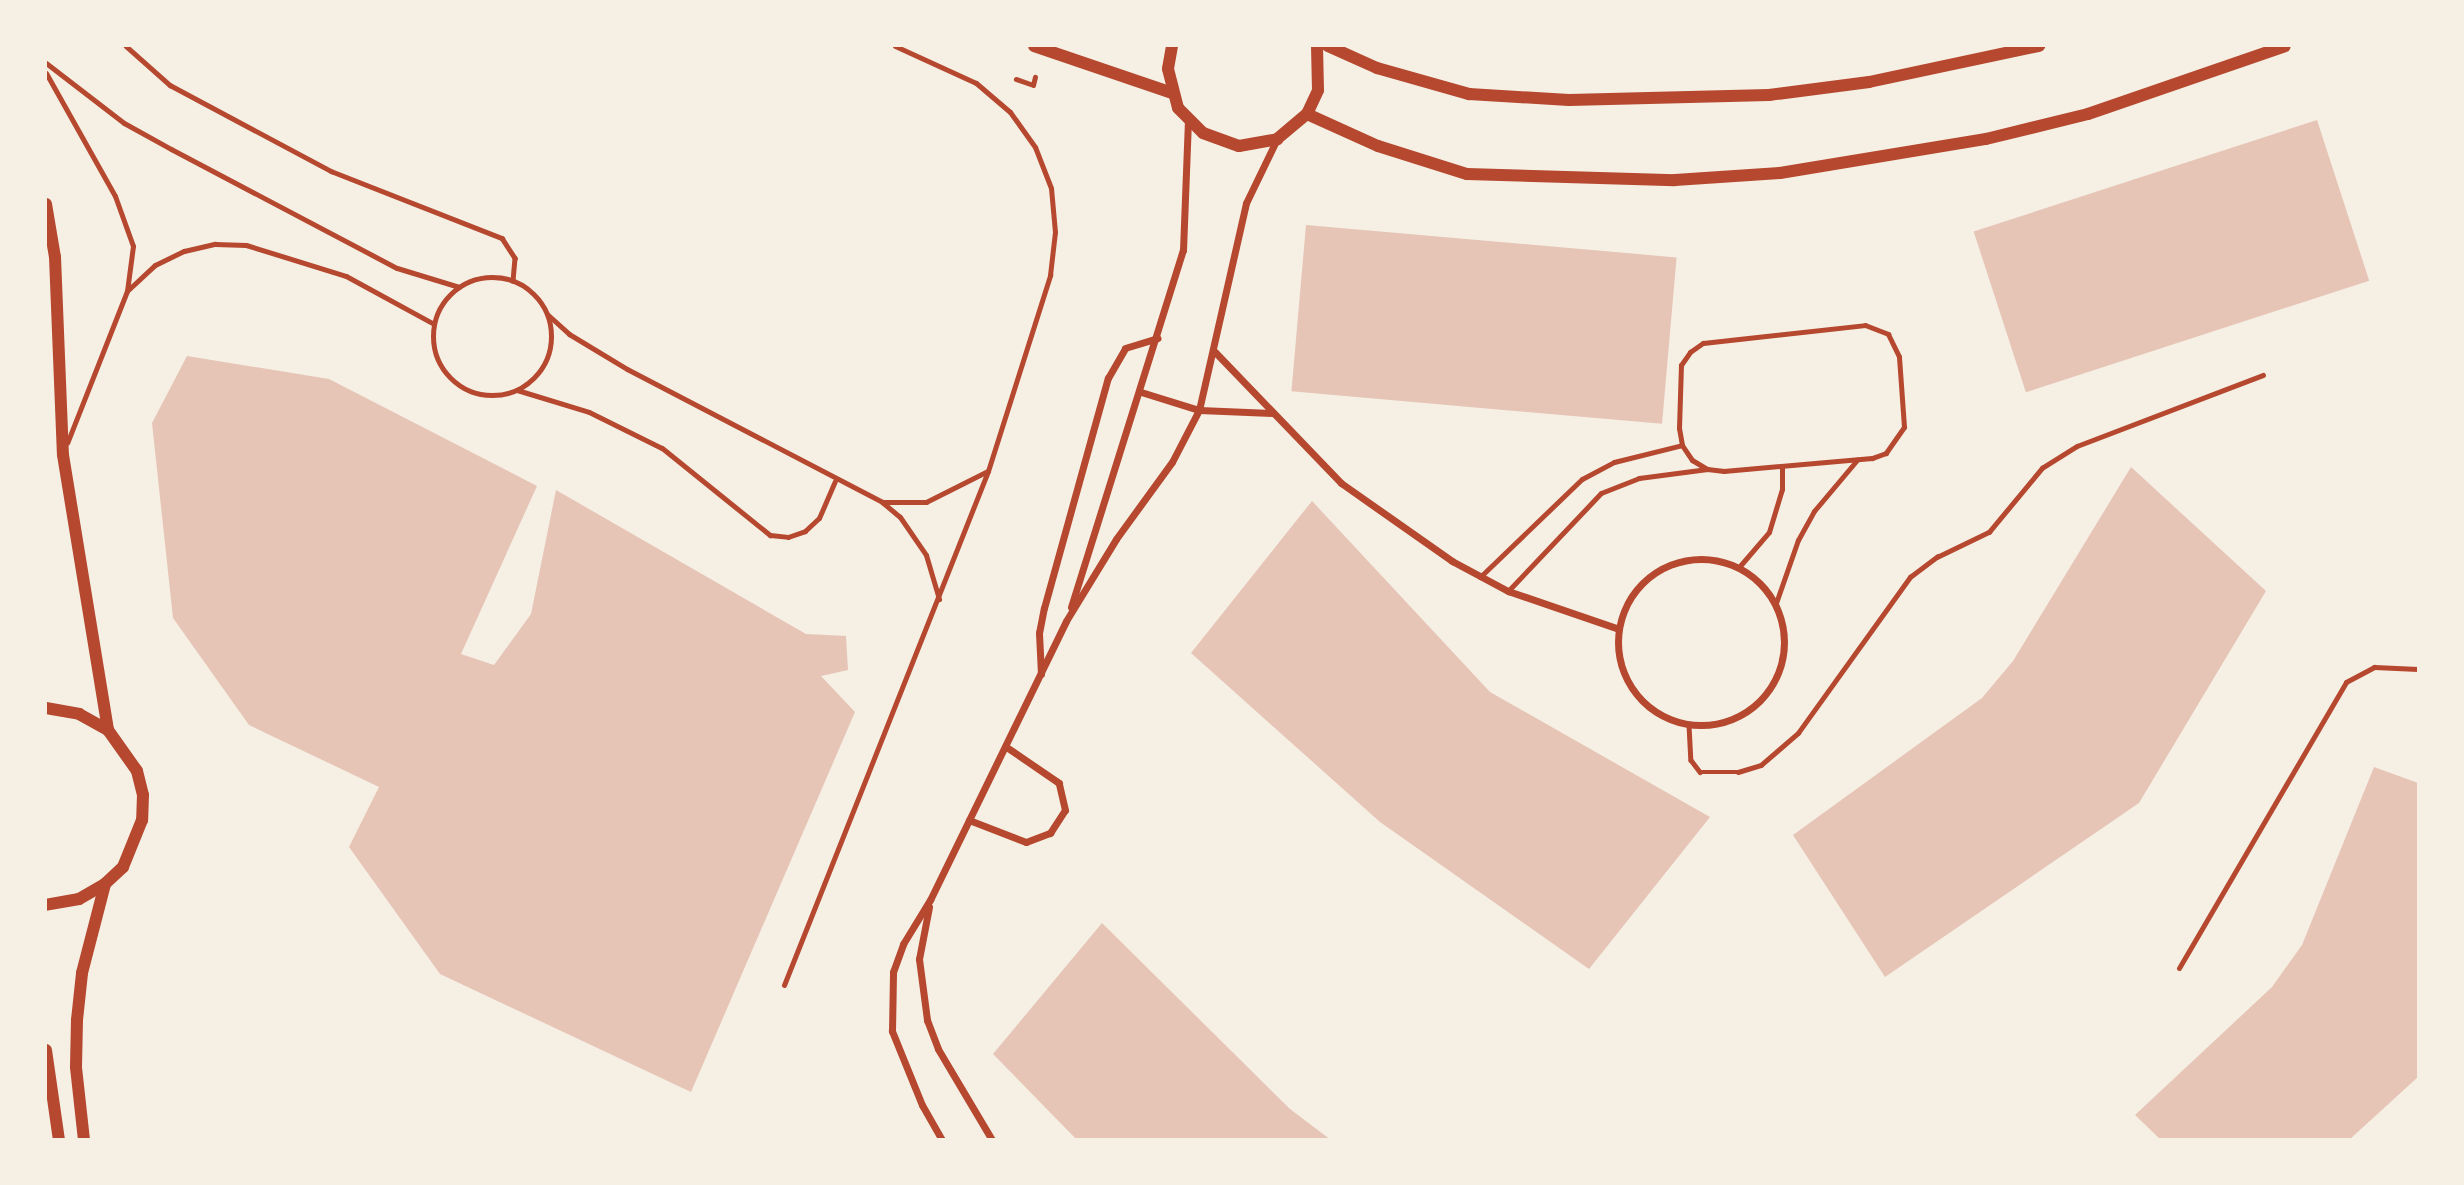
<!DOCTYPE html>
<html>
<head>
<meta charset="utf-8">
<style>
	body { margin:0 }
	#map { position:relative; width:2464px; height:1185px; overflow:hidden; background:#f6efe4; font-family:Commissioner,sans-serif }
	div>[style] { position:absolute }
	.building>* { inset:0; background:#e6c5b7; transform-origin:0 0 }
	.path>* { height:4.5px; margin:-2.25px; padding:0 2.25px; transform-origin:2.25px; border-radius:2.25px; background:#b5482f }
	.service>* { height:5px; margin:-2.5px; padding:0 2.5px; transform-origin:2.5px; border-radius:2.5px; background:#b5482f }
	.service>.ring { margin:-2.5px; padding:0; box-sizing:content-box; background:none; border:5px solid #b5482f; border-radius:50% }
	.minor>* { height:7px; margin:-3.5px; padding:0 3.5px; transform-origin:3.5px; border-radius:3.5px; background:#b5482f }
	.minor>.ring { margin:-3.5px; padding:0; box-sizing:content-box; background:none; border:7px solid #b5482f; border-radius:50% }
	.tertiary>* { height:12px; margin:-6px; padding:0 6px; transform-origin:6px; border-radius:6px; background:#b5482f }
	span { translate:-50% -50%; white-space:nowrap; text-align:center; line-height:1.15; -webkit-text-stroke:6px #f6efe4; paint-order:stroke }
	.frame { position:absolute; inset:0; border:47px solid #f6efe4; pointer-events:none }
</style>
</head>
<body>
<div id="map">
	<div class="building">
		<i style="left:2317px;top:120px;width:169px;height:361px;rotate:72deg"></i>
		<i style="left:1306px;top:225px;width:372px;height:167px;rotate:5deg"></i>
		<i style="clip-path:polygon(187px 356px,329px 379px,537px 486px,461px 654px,494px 665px,531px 614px,556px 490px,806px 634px,846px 636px,848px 670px,821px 676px,855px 712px,691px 1092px,440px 974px,349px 847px,379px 787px,249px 725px,173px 618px,152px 423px)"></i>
		<i style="clip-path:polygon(2131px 467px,2266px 591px,2139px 803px,1885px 977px,1793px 835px,1982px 698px,2013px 661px)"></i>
		<i style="clip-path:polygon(1312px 501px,1490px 692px,1710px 817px,1589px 969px,1380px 822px,1191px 653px)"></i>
		<i style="clip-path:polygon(2374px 767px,2418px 783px,2418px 1077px,2349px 1140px,2161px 1140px,2135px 1115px,2272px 987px,2302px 945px)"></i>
		<i style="clip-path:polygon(1102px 923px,1290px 1109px,1331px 1140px,1077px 1140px,993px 1054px)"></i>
	</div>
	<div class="path">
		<i style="left:126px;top:46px;width:59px;rotate:41.6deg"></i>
		<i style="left:170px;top:85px;width:183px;rotate:28.1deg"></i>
		<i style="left:331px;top:171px;width:184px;rotate:21.4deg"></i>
		<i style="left:502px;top:238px;width:24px;rotate:57deg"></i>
		<i style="left:515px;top:258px;width:23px;rotate:95deg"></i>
		<i style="left:1016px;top:79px;width:18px;rotate:19deg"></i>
		<i style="left:1033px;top:85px;width:8px;rotate:-76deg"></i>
		<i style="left:1689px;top:725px;width:35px;rotate:87deg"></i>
		<i style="left:1691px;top:760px;width:15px;rotate:53deg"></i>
		<i style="left:1700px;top:772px;width:38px"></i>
		<i style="left:1738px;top:772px;width:24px;rotate:-17deg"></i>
		<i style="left:1761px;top:765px;width:49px;rotate:-40.9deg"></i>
		<i style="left:1798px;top:733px;width:192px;rotate:-54.3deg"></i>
		<i style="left:1910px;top:577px;width:34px;rotate:-37deg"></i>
		<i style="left:1937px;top:557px;width:58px;rotate:-25.7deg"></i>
		<i style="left:1989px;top:532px;width:83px;rotate:-50.4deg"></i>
		<i style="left:2042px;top:468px;width:41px;rotate:-32.2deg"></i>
		<i style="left:2077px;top:446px;width:199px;rotate:-20.9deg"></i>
	</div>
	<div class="service">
		<i style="left:46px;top:63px;width:98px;rotate:37.6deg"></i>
		<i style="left:124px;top:123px;width:54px;rotate:29deg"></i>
		<i style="left:171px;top:149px;width:255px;rotate:27.8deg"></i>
		<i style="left:397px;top:268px;width:65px;rotate:17deg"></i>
		<i style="left:46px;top:73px;width:141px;rotate:60.7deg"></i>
		<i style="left:115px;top:196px;width:53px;rotate:70.2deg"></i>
		<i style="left:133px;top:246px;width:45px;rotate:97.6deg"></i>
		<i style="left:127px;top:291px;width:163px;rotate:111.5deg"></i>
		<i class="ring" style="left:433px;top:277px;width:113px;height:113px"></i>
		<i style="left:127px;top:291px;width:38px;rotate:-43deg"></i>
		<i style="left:155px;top:265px;width:32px;rotate:-26deg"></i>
		<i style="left:184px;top:251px;width:32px;rotate:-13deg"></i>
		<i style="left:215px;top:244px;width:31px;rotate:2deg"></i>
		<i style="left:246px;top:245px;width:105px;rotate:17.2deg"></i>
		<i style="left:346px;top:276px;width:100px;rotate:28.6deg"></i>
		<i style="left:547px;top:314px;width:30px;rotate:42deg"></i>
		<i style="left:569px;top:334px;width:68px;rotate:31.1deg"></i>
		<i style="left:627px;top:369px;width:288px;rotate:27.5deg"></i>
		<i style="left:882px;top:502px;width:23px;rotate:40deg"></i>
		<i style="left:900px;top:517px;width:46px;rotate:55.6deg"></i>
		<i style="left:926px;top:555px;width:46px;rotate:73.5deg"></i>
		<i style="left:1865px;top:325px;width:25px;rotate:21deg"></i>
		<i style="left:1888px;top:334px;width:25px;rotate:64deg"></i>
		<i style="left:1899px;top:357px;width:70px;rotate:85.9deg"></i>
		<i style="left:1904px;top:427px;width:32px;rotate:125deg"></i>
		<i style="left:1886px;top:453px;width:15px;rotate:160deg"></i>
		<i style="left:1872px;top:458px;width:149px;rotate:175deg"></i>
		<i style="left:1724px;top:471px;width:17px;rotate:-173deg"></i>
		<i style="left:1707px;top:469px;width:17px;rotate:-149deg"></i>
		<i style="left:1692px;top:460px;width:18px;rotate:-124deg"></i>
		<i style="left:1682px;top:445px;width:17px;rotate:-100deg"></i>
		<i style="left:1679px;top:428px;width:63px;rotate:-88.2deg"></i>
		<i style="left:1681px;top:365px;width:16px;rotate:-55deg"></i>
		<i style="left:1690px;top:352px;width:16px;rotate:-35deg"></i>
		<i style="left:1703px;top:343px;width:163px;rotate:-6.3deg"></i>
		<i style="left:517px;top:390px;width:75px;rotate:17deg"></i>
		<i style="left:589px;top:412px;width:81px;rotate:26.3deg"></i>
		<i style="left:662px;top:448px;width:139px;rotate:38.9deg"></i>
		<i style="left:770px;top:535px;width:18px;rotate:6deg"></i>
		<i style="left:788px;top:537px;width:18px;rotate:-19deg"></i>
		<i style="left:805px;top:531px;width:19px;rotate:-43deg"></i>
		<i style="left:819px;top:518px;width:40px;rotate:-66.6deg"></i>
		<i style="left:883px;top:502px;width:43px"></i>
		<i style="left:926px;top:502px;width:69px;rotate:-26.6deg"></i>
		<i style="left:1739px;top:567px;width:46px;rotate:-49.4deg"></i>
		<i style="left:1769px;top:532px;width:45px;rotate:-73.2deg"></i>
		<i style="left:1782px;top:489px;width:22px;rotate:-90deg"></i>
		<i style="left:1480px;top:577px;width:141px;rotate:-43.9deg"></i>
		<i style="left:1582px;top:479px;width:36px;rotate:-28deg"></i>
		<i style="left:1614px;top:462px;width:70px;rotate:-14deg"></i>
		<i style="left:1508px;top:591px;width:135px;rotate:-46.5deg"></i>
		<i style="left:1601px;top:493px;width:41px;rotate:-21.5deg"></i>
		<i style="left:1639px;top:478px;width:69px;rotate:-7.5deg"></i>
		<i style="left:1776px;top:603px;width:67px;rotate:-70.8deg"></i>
		<i style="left:1798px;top:540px;width:33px;rotate:-61deg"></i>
		<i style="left:1814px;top:511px;width:67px;rotate:-49.9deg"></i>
		<i style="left:2179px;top:968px;width:331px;rotate:-59.7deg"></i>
		<i style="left:2346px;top:682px;width:32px;rotate:-28deg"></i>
		<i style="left:2374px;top:667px;width:44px;rotate:2.6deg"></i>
		<i style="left:784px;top:985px;width:553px;rotate:-68.35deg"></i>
		<i style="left:988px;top:471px;width:206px;rotate:-72.4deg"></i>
		<i style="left:1050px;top:275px;width:43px;rotate:-83.4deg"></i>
		<i style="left:1055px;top:232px;width:44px;rotate:-95.2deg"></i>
		<i style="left:1051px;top:188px;width:44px;rotate:-111.3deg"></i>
		<i style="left:1035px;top:147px;width:43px;rotate:-125.5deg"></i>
		<i style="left:1010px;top:112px;width:45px;rotate:-139.5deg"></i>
		<i style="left:976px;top:83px;width:89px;rotate:-155.4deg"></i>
	</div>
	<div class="minor">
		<i style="left:1215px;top:352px;width:182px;rotate:46.1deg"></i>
		<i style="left:1341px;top:483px;width:136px;rotate:35.1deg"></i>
		<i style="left:1452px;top:561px;width:64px;rotate:28.2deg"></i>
		<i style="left:1508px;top:591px;width:117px;rotate:18.9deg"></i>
		<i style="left:1141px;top:392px;width:61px;rotate:17.2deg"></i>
		<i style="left:1199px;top:410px;width:74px;rotate:2.3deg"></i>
		<i class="ring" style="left:1618px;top:559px;width:159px;height:159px"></i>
		<i style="left:1071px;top:607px;width:374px;rotate:-72.6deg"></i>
		<i style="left:1183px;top:250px;width:129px;rotate:-87.8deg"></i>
		<i style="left:1041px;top:674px;width:41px;rotate:-92.8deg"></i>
		<i style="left:1039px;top:633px;width:25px;rotate:-79deg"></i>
		<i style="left:1044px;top:608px;width:239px;rotate:-74.5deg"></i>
		<i style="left:1108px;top:378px;width:34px;rotate:-60deg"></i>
		<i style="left:1125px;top:348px;width:34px;rotate:-17deg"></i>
		<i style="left:969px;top:820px;width:61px;rotate:21.1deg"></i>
		<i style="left:1026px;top:842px;width:26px;rotate:-21deg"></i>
		<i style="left:1050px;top:833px;width:27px;rotate:-57deg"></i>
		<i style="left:1065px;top:810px;width:28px;rotate:-103deg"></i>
		<i style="left:1059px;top:783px;width:65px;rotate:-145.6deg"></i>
		<i style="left:929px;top:907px;width:53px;rotate:100.9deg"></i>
		<i style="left:919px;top:959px;width:62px;rotate:82.5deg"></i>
		<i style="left:927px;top:1020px;width:31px;rotate:69deg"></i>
		<i style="left:938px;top:1049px;width:106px;rotate:59.3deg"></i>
		<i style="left:942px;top:1140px;width:40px;rotate:-119.7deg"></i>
		<i style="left:922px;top:1105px;width:80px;rotate:-112.1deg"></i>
		<i style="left:892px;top:1031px;width:59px;rotate:-89deg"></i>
		<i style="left:893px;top:972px;width:30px;rotate:-70deg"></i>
		<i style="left:903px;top:944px;width:52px;rotate:-58.5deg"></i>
		<i style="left:930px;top:900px;width:310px;rotate:-64deg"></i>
		<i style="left:1066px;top:621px;width:96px;rotate:-58.6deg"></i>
		<i style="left:1116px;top:539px;width:95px;rotate:-54deg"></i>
		<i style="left:1172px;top:462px;width:59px;rotate:-62.6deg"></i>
		<i style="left:1199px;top:410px;width:212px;rotate:-77.2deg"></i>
		<i style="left:1246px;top:203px;width:71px;rotate:-64.2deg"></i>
	</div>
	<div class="tertiary">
		<i style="left:1034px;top:46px;width:146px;rotate:18.8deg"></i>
		<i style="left:1172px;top:46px;width:23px;rotate:100deg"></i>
		<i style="left:1168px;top:69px;width:40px;rotate:75.6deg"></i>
		<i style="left:1178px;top:108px;width:35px;rotate:45deg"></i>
		<i style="left:1203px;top:133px;width:38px;rotate:20deg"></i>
		<i style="left:1239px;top:146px;width:39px;rotate:-10deg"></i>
		<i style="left:1277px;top:139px;width:39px;rotate:-40deg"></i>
		<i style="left:1307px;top:114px;width:26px;rotate:-65deg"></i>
		<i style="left:1318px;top:90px;width:44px;rotate:-91.3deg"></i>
		<i style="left:1328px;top:46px;width:54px;rotate:24.2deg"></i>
		<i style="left:1377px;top:68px;width:96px;rotate:15.8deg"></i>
		<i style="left:1469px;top:94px;width:100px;rotate:3.4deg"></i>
		<i style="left:1569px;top:100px;width:200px;rotate:-1.4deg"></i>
		<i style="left:1769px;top:95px;width:101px;rotate:-7.4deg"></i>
		<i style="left:1869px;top:82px;width:174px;rotate:-12deg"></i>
		<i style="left:1307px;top:114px;width:78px;rotate:24.3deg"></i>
		<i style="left:1378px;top:146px;width:93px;rotate:17.5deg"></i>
		<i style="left:1467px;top:174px;width:208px;rotate:1.7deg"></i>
		<i style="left:1675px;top:180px;width:105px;rotate:-3.8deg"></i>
		<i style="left:1780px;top:173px;width:209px;rotate:-9.4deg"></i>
		<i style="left:1986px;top:139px;width:105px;rotate:-13.8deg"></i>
		<i style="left:2088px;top:114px;width:208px;rotate:-19deg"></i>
		<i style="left:46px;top:204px;width:54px;rotate:80.4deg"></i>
		<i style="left:55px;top:257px;width:198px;rotate:87.7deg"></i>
		<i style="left:63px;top:455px;width:279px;rotate:80.7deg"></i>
		<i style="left:46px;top:708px;width:34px;rotate:10deg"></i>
		<i style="left:79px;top:714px;width:33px;rotate:29deg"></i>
		<i style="left:108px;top:730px;width:50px;rotate:54.7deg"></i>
		<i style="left:137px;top:771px;width:25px;rotate:76deg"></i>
		<i style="left:143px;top:795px;width:25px;rotate:92deg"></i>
		<i style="left:142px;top:820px;width:51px;rotate:112deg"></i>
		<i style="left:123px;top:867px;width:25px;rotate:137deg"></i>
		<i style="left:105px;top:884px;width:30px;rotate:150deg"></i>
		<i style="left:79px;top:899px;width:34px;rotate:170deg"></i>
		<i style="left:46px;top:1050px;width:91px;rotate:81.8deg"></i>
		<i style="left:84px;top:1140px;width:73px;rotate:-96.3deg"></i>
		<i style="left:76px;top:1067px;width:47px;rotate:-88.8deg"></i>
		<i style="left:77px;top:1020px;width:47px;rotate:-83.9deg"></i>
		<i style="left:82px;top:973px;width:92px;rotate:-75.5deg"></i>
	</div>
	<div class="frame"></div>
</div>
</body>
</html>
